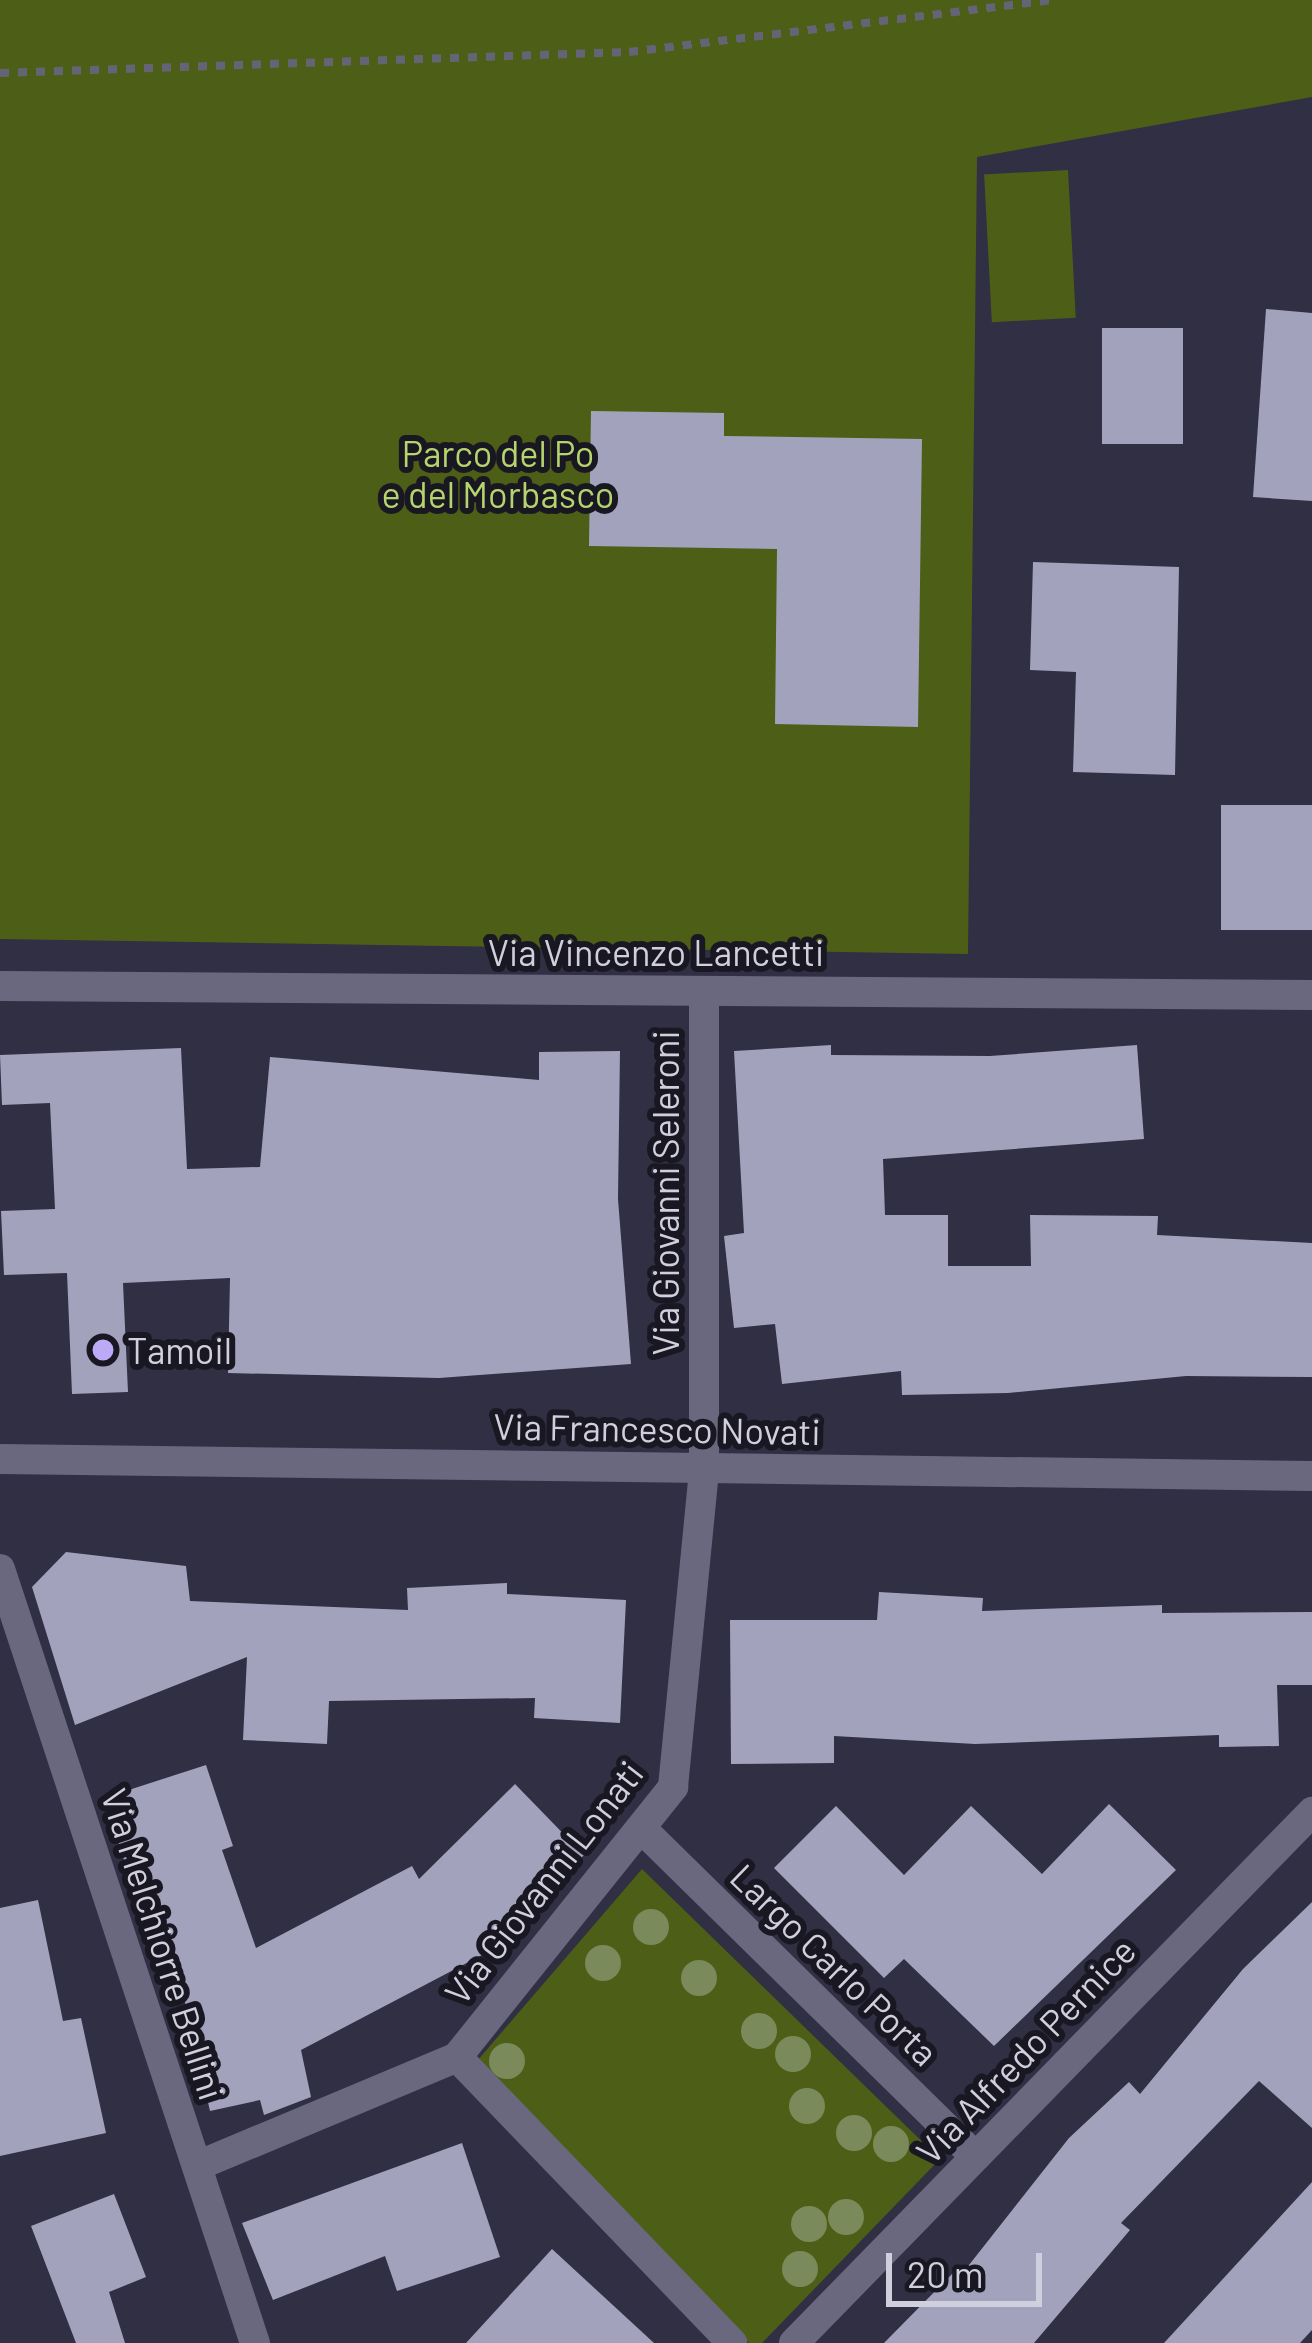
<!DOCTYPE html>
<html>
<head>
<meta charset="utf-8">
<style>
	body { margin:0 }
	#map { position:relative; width:1312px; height:2343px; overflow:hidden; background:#302f44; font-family:Barlow,sans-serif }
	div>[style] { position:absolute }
	.green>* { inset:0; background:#4d5f17; transform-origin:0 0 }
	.building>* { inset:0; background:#a3a2bc; transform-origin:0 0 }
	.path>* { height:8px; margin-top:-4px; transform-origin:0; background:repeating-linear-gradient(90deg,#656477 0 9px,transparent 0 18px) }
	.minor>* { height:30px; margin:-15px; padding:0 15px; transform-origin:15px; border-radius:15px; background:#69687f }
	.trees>* { width:36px; height:36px; margin:-18px; border-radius:50%; background:#7a8a5b }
	.dots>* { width:33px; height:33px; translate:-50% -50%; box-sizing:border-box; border:6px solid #191822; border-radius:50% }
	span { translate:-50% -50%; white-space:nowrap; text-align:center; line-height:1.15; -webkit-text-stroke:12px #191822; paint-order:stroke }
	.park-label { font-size:36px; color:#b6d46d }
	.street-label { font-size:36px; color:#d0cfdd }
	.poi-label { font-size:36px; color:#d0cfdd }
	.left { translate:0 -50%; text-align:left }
	.scale { position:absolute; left:886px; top:2253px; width:156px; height:54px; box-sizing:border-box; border:6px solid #d0cfdd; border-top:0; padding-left:15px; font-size:36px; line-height:42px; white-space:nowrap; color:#d0cfdd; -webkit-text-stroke:9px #191822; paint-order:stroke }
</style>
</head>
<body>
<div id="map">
	<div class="green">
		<i style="clip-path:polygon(0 0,1312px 0,1312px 97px,977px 157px,968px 954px,0 939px)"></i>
		<i style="left:1068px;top:170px;width:148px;height:84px;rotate:87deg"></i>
		<i style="clip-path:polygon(642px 1869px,940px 2159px,762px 2343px,749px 2343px,477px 2061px)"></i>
	</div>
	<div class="building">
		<i style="clip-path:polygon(1266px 309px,1312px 313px,1312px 501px,1253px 497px)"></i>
		<i style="left:1102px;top:328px;width:81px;height:116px"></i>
		<i style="clip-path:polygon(591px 411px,724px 413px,724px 436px,922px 439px,918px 727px,775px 724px,777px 549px,589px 546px)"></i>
		<i style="clip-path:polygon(1033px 562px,1179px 567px,1175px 775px,1073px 772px,1076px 672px,1030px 670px)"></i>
		<i style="left:1312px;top:805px;width:125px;height:91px;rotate:90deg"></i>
		<i style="clip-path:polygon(831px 1045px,831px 1055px,990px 1056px,1137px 1045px,1144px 1139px,883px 1159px,885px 1215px,948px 1215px,948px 1266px,1031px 1266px,1030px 1215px,1158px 1216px,1157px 1235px,1312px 1243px,1312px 1377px,1186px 1376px,1008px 1393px,902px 1395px,901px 1371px,782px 1384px,775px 1324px,734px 1328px,724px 1236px,744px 1233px,734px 1051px)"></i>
		<i style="clip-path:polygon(181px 1048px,187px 1169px,260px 1167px,270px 1057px,539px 1080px,539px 1052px,620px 1051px,618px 1199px,631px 1364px,439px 1378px,228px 1373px,230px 1278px,123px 1283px,128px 1392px,72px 1394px,67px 1273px,4px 1275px,1px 1211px,55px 1209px,50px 1103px,2px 1105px,0 1055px)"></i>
		<i style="clip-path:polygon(66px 1552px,186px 1566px,190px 1601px,408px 1610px,407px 1588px,507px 1583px,507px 1594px,626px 1600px,620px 1723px,534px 1718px,535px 1698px,329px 1701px,327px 1744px,243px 1740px,247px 1657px,75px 1725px,32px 1587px)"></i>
		<i style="clip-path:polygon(879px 1592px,983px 1598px,982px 1611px,1162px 1605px,1162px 1613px,1312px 1612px,1312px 1685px,1277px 1685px,1279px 1746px,1219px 1747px,1219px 1735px,975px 1744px,834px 1736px,834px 1763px,731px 1764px,730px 1620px,877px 1620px)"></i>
		<i style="clip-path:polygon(206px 1765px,233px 1846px,222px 1850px,256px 1948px,412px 1866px,419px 1879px,515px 1784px,584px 1855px,482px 1955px,301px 2050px,311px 2097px,264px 2115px,260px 2100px,210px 2111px,184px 1998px,178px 2000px,145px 1904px,139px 1906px,104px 1798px)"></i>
		<i style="clip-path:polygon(1109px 1804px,1176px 1870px,994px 2046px,904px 1959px,884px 1978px,774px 1868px,836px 1806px,904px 1875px,971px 1806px,1042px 1874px)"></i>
		<i style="clip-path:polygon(38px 1900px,63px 2021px,81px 2018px,106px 2133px,0 2156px,0 1908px)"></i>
		<i style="clip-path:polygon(1312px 1902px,1312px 2128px,1259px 2081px,1121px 2223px,1130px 2230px,1034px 2343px,884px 2343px,953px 2273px,958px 2279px,1069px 2138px,1129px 2082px,1140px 2094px,1243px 1969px)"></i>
		<i style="clip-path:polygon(462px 2143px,500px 2257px,397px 2291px,385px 2256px,273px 2300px,242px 2223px)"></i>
		<i style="clip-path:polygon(1312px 2182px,1312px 2330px,1300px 2343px,1164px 2343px)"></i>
		<i style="clip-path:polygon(114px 2194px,146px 2277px,109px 2292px,125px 2343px,76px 2343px,31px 2226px)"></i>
		<i style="clip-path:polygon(552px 2249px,654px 2343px,466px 2343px)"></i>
	</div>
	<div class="path">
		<i style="left:0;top:73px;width:629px;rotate:-1.91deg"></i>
		<i style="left:629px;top:52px;width:424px;rotate:-7deg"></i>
	</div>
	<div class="minor">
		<i style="left:0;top:986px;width:1312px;rotate:0.39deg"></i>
		<i style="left:0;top:1459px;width:1312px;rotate:0.74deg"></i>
		<i style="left:0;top:1569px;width:815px;rotate:71.77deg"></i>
		<i style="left:641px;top:1828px;width:468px;rotate:44.5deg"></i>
		<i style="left:457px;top:2057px;width:397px;rotate:46.1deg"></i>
		<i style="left:197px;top:2166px;width:282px;rotate:-22.7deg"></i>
		<i style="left:457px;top:2057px;width:346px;rotate:-51.3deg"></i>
		<i style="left:673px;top:1787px;width:321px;rotate:-84.4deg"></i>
		<i style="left:704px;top:1468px;width:477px;rotate:-90deg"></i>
		<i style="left:794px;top:2343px;width:742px;rotate:-45.71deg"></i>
	</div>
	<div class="trees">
		<i style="left:651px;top:1927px"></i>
		<i style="left:603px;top:1963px"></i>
		<i style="left:699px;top:1978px"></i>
		<i style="left:759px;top:2031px"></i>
		<i style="left:793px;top:2054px"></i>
		<i style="left:507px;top:2061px"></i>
		<i style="left:807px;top:2106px"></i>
		<i style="left:854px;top:2133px"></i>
		<i style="left:891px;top:2144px"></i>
		<i style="left:846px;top:2217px"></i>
		<i style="left:809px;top:2224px"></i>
		<i style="left:800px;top:2269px"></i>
	</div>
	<div class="dots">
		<i style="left:103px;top:1350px;background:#bcaaf6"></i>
	</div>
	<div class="park-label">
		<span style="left:498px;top:473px">Parco del Po<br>e del Morbasco</span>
	</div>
	<div class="street-label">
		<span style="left:656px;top:952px">Via Vincenzo Lancetti</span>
		<span style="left:665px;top:1193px;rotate:-90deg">Via Giovanni Seleroni</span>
		<span style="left:657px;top:1428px;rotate:1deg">Via Francesco Novati</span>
		<span style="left:543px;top:1882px;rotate:-52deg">Via Giovanni Lonati</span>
		<span style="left:164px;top:1944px;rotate:72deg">Via Melchiorre Bellini</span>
		<span style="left:835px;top:1964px;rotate:44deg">Largo Carlo Porta</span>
		<span style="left:1025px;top:2050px;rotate:-46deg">Via Alfredo Pernice</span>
	</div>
	<div class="poi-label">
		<span class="left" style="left:127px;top:1350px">Tamoil</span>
	</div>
	<div class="scale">20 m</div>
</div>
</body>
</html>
